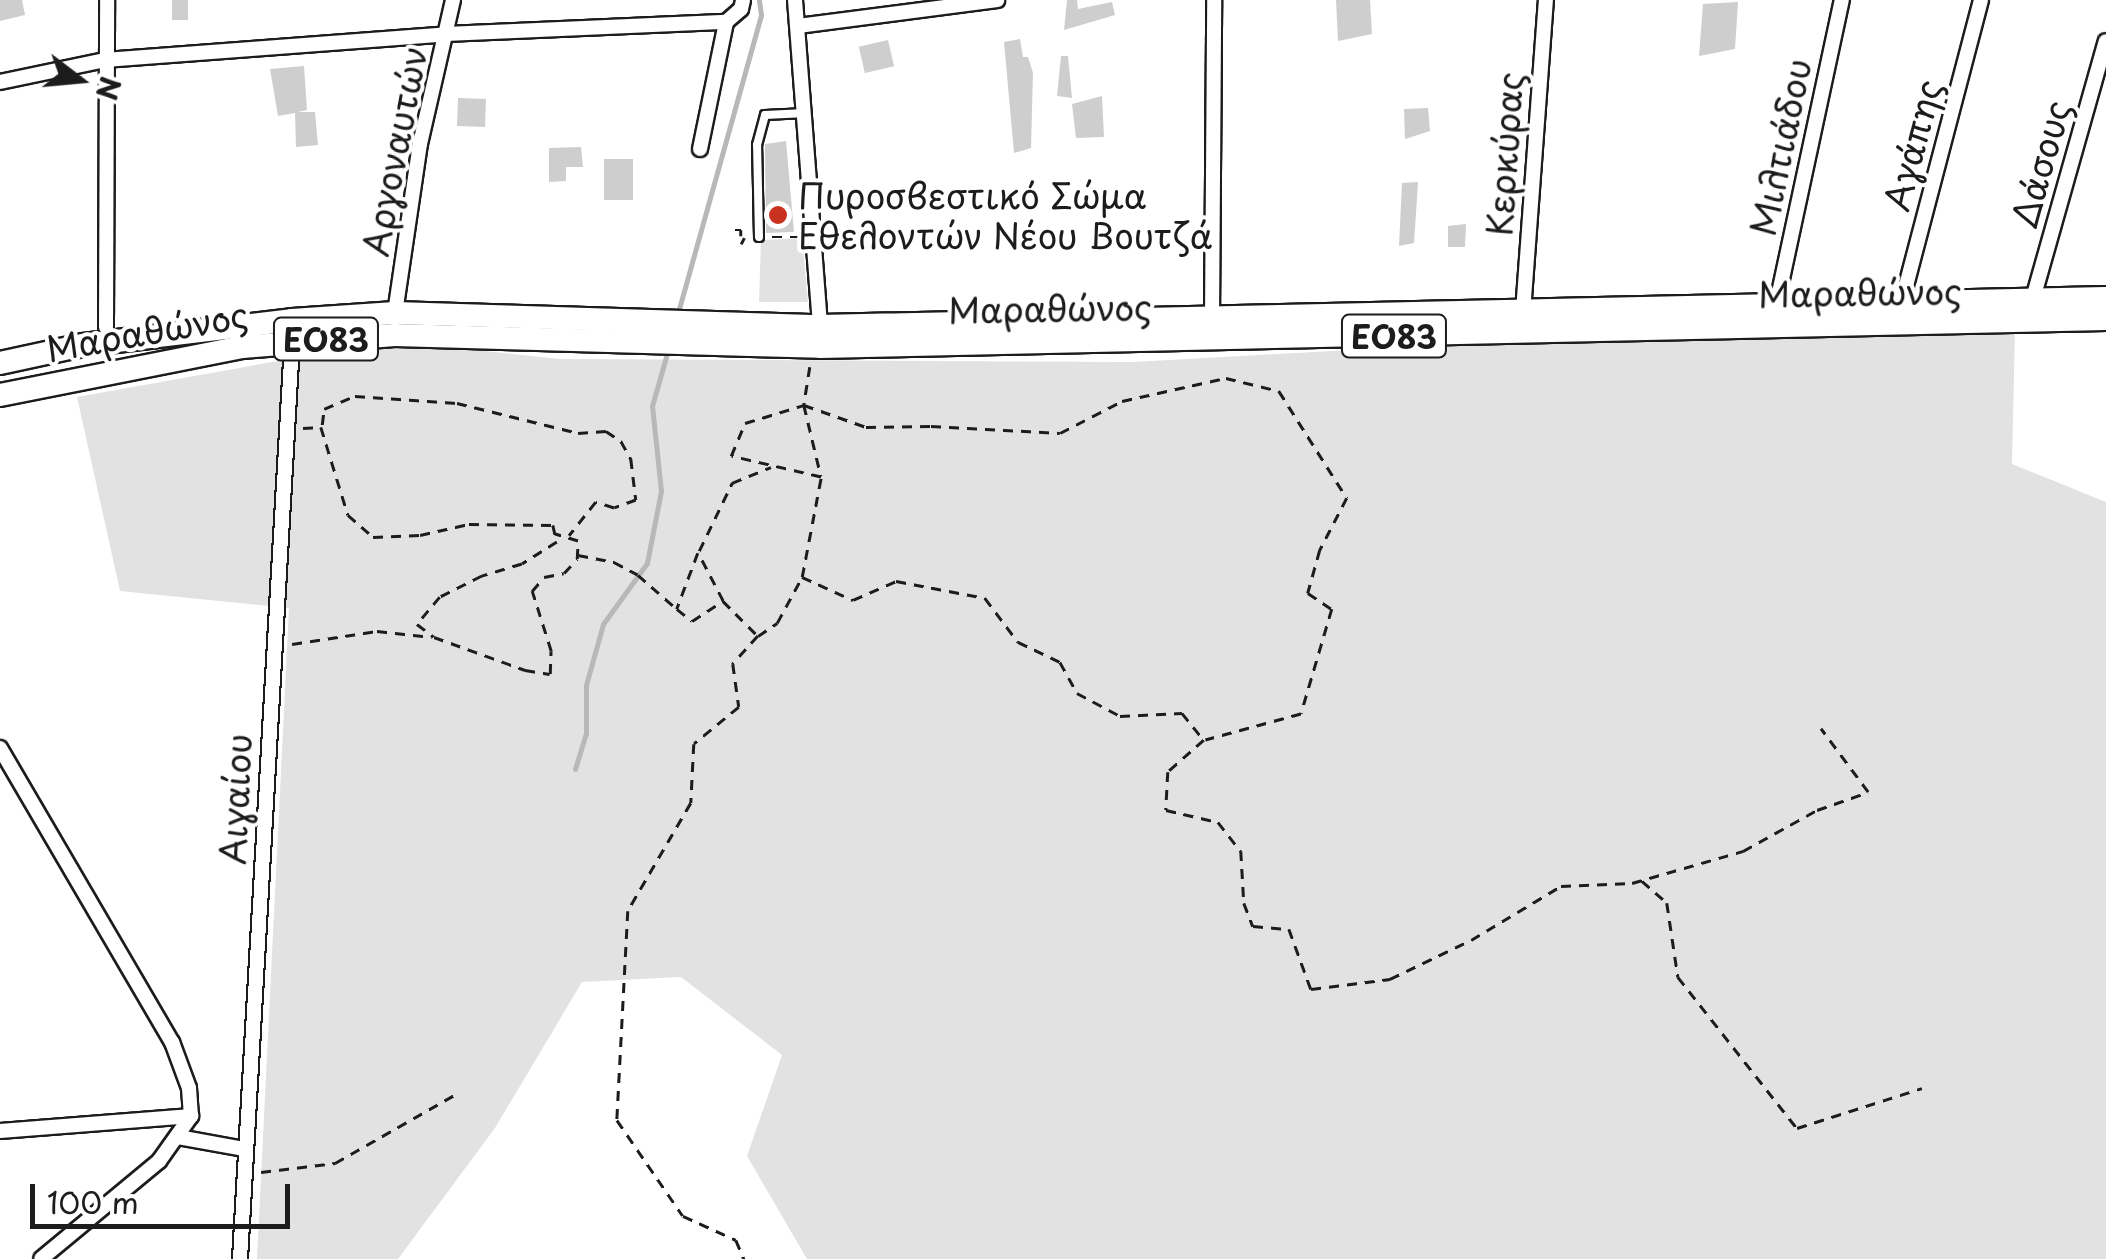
<!DOCTYPE html>
<html>
<head>
<meta charset="utf-8">
<style>
	body { margin:0 }
	#map { position:relative; width:2106px; height:1259px; overflow:hidden; background:#fff; font-family:"Playpen Sans",sans-serif }
	div>[style] { position:absolute }
	.green>* { inset:0; background:#e2e2e2 }
	.stream>* { height:5px; margin:-2.5px; padding:0 2.5px; transform-origin:2.5px; border-radius:2.5px; background:#b8b8b8 }
	.building>* { inset:0; background:#cecece; transform-origin:0 0 }
	.path>* { height:2.5px; margin-top:-1.25px; transform-origin:0; background:repeating-linear-gradient(90deg,#1c1c1c 0 10px,transparent 0 18px) }
	.roads { filter:drop-shadow(2px 0 #1c1c1c) drop-shadow(-2px 0 #1c1c1c) drop-shadow(0 2px #1c1c1c) drop-shadow(0 -2px #1c1c1c) }
	.service>* { height:8px; margin:-4px; padding:0 4px; transform-origin:4px; border-radius:4px; background:#fff }
	.minor>* { height:14px; margin:-7px; padding:0 7px; transform-origin:7px; border-radius:7px; background:#fff }
	.primary>* { height:22px; margin:-11px; padding:0 11px; transform-origin:11px; border-radius:11px; background:#fff }
	.dots>* { width:28px; height:28px; translate:-50% -50%; box-sizing:border-box; border:5px solid #fff; border-radius:50% }
	span { translate:-50% -50%; white-space:nowrap; text-align:center; line-height:1.15; -webkit-text-stroke:8px #fff; paint-order:stroke }
	.shield-label span { padding:2px 8px; background:#fff; border:2px solid; border-radius:8px; -webkit-text-stroke-width:0 }
	.shield-label { font-size:32px; color:#1c1c1c; font-weight:700 }
	.street-label { font-size:35px; color:#1c1c1c }
	.poi-label { font-size:35px; color:#1c1c1c }
	.left { translate:0 -50%; text-align:left }
	.north { position:absolute; left:30px; top:30px; width:100px; height:100px; -webkit-text-stroke:8px #fff; paint-order:stroke; rotate:106deg; font-size:28px; font-weight:700; line-height:40px; text-align:center; color:#1c1c1c }
	.north::after { content:''; display:block; margin:auto; width:35px; height:45px; background:#1c1c1c; clip-path:polygon(50% 0,100% 100%,50% 72%,0 100%) }
	.scale { position:absolute; left:30px; top:1184px; width:260px; height:45px; box-sizing:border-box; border:5px solid #1c1c1c; border-top:0; padding-left:12px; font-size:30px; line-height:35px; white-space:nowrap; color:#1c1c1c; -webkit-text-stroke:8px #fff; paint-order:stroke }
</style>
</head>
<body>
<div id="map">
	<div class="green">
		<i style="clip-path:polygon(802px 238px,808px 302px,759px 302px,761px 240px)"></i>
		<i style="clip-path:polygon(2015px 330px,2012px 464px,2106px 502px,2106px 1259px,807px 1259px,747px 1156px,782px 1055px,681px 977px,582px 982px,495px 1128px,398px 1259px,257px 1259px,289px 608px,120px 591px,77px 397px,390px 341px,560px 359px,1134px 362px,1421px 346px)"></i>
	</div>
	<div class="stream">
		<i style="left:677px;top:316px;width:313px;rotate:-74.4deg"></i>
		<i style="left:761px;top:15px;width:15px;rotate:-98deg"></i>
		<i style="left:575px;top:769px;width:37px;rotate:-73deg"></i>
		<i style="left:586px;top:734px;width:49px;rotate:-90deg"></i>
		<i style="left:586px;top:685px;width:63px;rotate:-74.4deg"></i>
		<i style="left:603px;top:624px;width:75px;rotate:-54.2deg"></i>
		<i style="left:647px;top:563px;width:73px;rotate:-79deg"></i>
		<i style="left:661px;top:491px;width:85px;rotate:-96deg"></i>
		<i style="left:652px;top:406px;width:58px;rotate:-74.1deg"></i>
	</div>
	<div class="building">
		<i style="clip-path:polygon(0 0,22px 0,25px 15px,0 21px)"></i>
		<i style="left:172px;top:0;width:16px;height:20px"></i>
		<i style="clip-path:polygon(1067px 0,1077px 0,1078px 9px,1112px 2px,1115px 15px,1064px 30px)"></i>
		<i style="clip-path:polygon(1336px 0,1370px 0,1372px 34px,1338px 41px)"></i>
		<i style="clip-path:polygon(1738px 2px,1735px 49px,1699px 56px,1703px 4px)"></i>
		<i style="clip-path:polygon(1020px 39px,1023px 57px,1028px 57px,1033px 73px,1031px 148px,1014px 153px,1004px 42px)"></i>
		<i style="left:888px;top:40px;width:27px;height:30px;rotate:77deg"></i>
		<i style="clip-path:polygon(1061px 56px,1068px 56px,1072px 98px,1057px 96px)"></i>
		<i style="clip-path:polygon(304px 66px,307px 110px,298px 112px,315px 112px,318px 145px,296px 147px,295px 113px,278px 116px,270px 69px)"></i>
		<i style="clip-path:polygon(1102px 96px,1104px 137px,1076px 138px,1072px 104px)"></i>
		<i style="left:458px;top:98px;width:28px;height:28px;rotate:2deg"></i>
		<i style="clip-path:polygon(1428px 108px,1430px 131px,1405px 139px,1404px 109px)"></i>
		<i style="clip-path:polygon(786px 141px,794px 232px,766px 233px,765px 144px)"></i>
		<i style="clip-path:polygon(581px 147px,583px 167px,566px 167px,566px 181px,549px 182px,549px 148px)"></i>
		<i style="left:604px;top:159px;width:29px;height:41px"></i>
		<i style="clip-path:polygon(1418px 182px,1414px 243px,1399px 246px,1402px 183px)"></i>
		<i style="clip-path:polygon(1466px 224px,1465px 247px,1448px 247px,1448px 226px)"></i>
	</div>
	<div class="path">
		<i style="left:735px;top:230px;width:6px"></i>
		<i style="left:741px;top:230px;width:6px;rotate:90deg"></i>
		<i style="left:772px;top:237px;width:27px"></i>
		<i style="left:741px;top:244px;width:7px;rotate:-63deg"></i>
		<i style="left:810px;top:367px;width:38px;rotate:99deg"></i>
		<i style="left:804px;top:405px;width:73px;rotate:76.5deg"></i>
		<i style="left:322px;top:425px;width:16px;rotate:-83deg"></i>
		<i style="left:324px;top:409px;width:34px;rotate:-23deg"></i>
		<i style="left:355px;top:396px;width:102px;rotate:3.9deg"></i>
		<i style="left:457px;top:403px;width:125px;rotate:13.9deg"></i>
		<i style="left:578px;top:433px;width:28px;rotate:-4deg"></i>
		<i style="left:606px;top:431px;width:18px;rotate:34deg"></i>
		<i style="left:621px;top:441px;width:21px;rotate:61deg"></i>
		<i style="left:631px;top:459px;width:41px;rotate:83deg"></i>
		<i style="left:636px;top:500px;width:23px;rotate:160deg"></i>
		<i style="left:614px;top:508px;width:19px;rotate:-162deg"></i>
		<i style="left:596px;top:502px;width:43px;rotate:128.5deg"></i>
		<i style="left:303px;top:428px;width:18px;rotate:-3deg"></i>
		<i style="left:321px;top:427px;width:92px;rotate:72.9deg"></i>
		<i style="left:348px;top:515px;width:33px;rotate:41deg"></i>
		<i style="left:373px;top:537px;width:47px;rotate:-2.4deg"></i>
		<i style="left:420px;top:535px;width:50px;rotate:-12.7deg"></i>
		<i style="left:469px;top:524px;width:84px;rotate:0.7deg"></i>
		<i style="left:553px;top:525px;width:17px;rotate:77deg"></i>
		<i style="left:557px;top:542px;width:41px;rotate:147.8deg"></i>
		<i style="left:522px;top:564px;width:42px;rotate:163.3deg"></i>
		<i style="left:482px;top:576px;width:47px;rotate:153.4deg"></i>
		<i style="left:440px;top:597px;width:35px;rotate:130deg"></i>
		<i style="left:417px;top:624px;width:21px;rotate:37deg"></i>
		<i style="left:434px;top:637px;width:97px;rotate:19.9deg"></i>
		<i style="left:525px;top:670px;width:25px;rotate:9deg"></i>
		<i style="left:550px;top:674px;width:23px;rotate:-88deg"></i>
		<i style="left:551px;top:651px;width:63px;rotate:-107.6deg"></i>
		<i style="left:532px;top:591px;width:18px;rotate:-49deg"></i>
		<i style="left:544px;top:577px;width:20px;rotate:-11deg"></i>
		<i style="left:564px;top:573px;width:19px;rotate:-47deg"></i>
		<i style="left:577px;top:559px;width:18px;rotate:-87deg"></i>
		<i style="left:578px;top:541px;width:24px;rotate:-163deg"></i>
		<i style="left:699px;top:551px;width:76px;rotate:-64.1deg"></i>
		<i style="left:732px;top:483px;width:42px;rotate:-22.3deg"></i>
		<i style="left:578px;top:555px;width:37px;rotate:11deg"></i>
		<i style="left:614px;top:562px;width:27px;rotate:28deg"></i>
		<i style="left:638px;top:575px;width:52px;rotate:41.1deg"></i>
		<i style="left:677px;top:609px;width:19px;rotate:39deg"></i>
		<i style="left:692px;top:621px;width:37px;rotate:-33deg"></i>
		<i style="left:723px;top:601px;width:54px;rotate:-117.5deg"></i>
		<i style="left:698px;top:553px;width:60px;rotate:110.6deg"></i>
		<i style="left:802px;top:577px;width:102px;rotate:-79.2deg"></i>
		<i style="left:821px;top:477px;width:92px;rotate:-166.9deg"></i>
		<i style="left:731px;top:456px;width:36px;rotate:-67deg"></i>
		<i style="left:745px;top:423px;width:62px;rotate:-17deg"></i>
		<i style="left:804px;top:405px;width:66px;rotate:19.5deg"></i>
		<i style="left:866px;top:427px;width:65px;rotate:-0.9deg"></i>
		<i style="left:931px;top:426px;width:129px;rotate:3.1deg"></i>
		<i style="left:1060px;top:433px;width:70px;rotate:-27.3deg"></i>
		<i style="left:1122px;top:401px;width:107px;rotate:-12.5deg"></i>
		<i style="left:1226px;top:378px;width:55px;rotate:13.8deg"></i>
		<i style="left:1279px;top:391px;width:127px;rotate:57.6deg"></i>
		<i style="left:1347px;top:498px;width:59px;rotate:117.4deg"></i>
		<i style="left:1320px;top:550px;width:45px;rotate:105.6deg"></i>
		<i style="left:1308px;top:593px;width:29px;rotate:34deg"></i>
		<i style="left:1332px;top:609px;width:109px;rotate:106.4deg"></i>
		<i style="left:1301px;top:714px;width:99px;rotate:164.8deg"></i>
		<i style="left:723px;top:601px;width:49px;rotate:45deg"></i>
		<i style="left:758px;top:636px;width:38px;rotate:132deg"></i>
		<i style="left:733px;top:664px;width:43px;rotate:82.1deg"></i>
		<i style="left:739px;top:707px;width:58px;rotate:140.6deg"></i>
		<i style="left:694px;top:744px;width:59px;rotate:92.9deg"></i>
		<i style="left:691px;top:803px;width:125px;rotate:120.3deg"></i>
		<i style="left:628px;top:911px;width:209px;rotate:93deg"></i>
		<i style="left:617px;top:1120px;width:116px;rotate:55.5deg"></i>
		<i style="left:683px;top:1216px;width:58px;rotate:24.4deg"></i>
		<i style="left:736px;top:1240px;width:21px;rotate:67deg"></i>
		<i style="left:758px;top:636px;width:23px;rotate:-34deg"></i>
		<i style="left:777px;top:623px;width:52px;rotate:-61.5deg"></i>
		<i style="left:802px;top:577px;width:56px;rotate:24.3deg"></i>
		<i style="left:853px;top:600px;width:47px;rotate:-23.8deg"></i>
		<i style="left:896px;top:581px;width:91px;rotate:10.8deg"></i>
		<i style="left:985px;top:598px;width:55px;rotate:53.1deg"></i>
		<i style="left:1018px;top:642px;width:47px;rotate:25.5deg"></i>
		<i style="left:1060px;top:662px;width:35px;rotate:61deg"></i>
		<i style="left:1077px;top:693px;width:49px;rotate:28.1deg"></i>
		<i style="left:1120px;top:716px;width:62px;rotate:-2.8deg"></i>
		<i style="left:1182px;top:713px;width:35px;rotate:51deg"></i>
		<i style="left:1204px;top:740px;width:48px;rotate:138.4deg"></i>
		<i style="left:1168px;top:772px;width:38px;rotate:93deg"></i>
		<i style="left:1166px;top:810px;width:53px;rotate:13deg"></i>
		<i style="left:1218px;top:822px;width:37px;rotate:52deg"></i>
		<i style="left:1241px;top:851px;width:52px;rotate:86.7deg"></i>
		<i style="left:1244px;top:903px;width:25px;rotate:69deg"></i>
		<i style="left:1253px;top:926px;width:36px;rotate:5deg"></i>
		<i style="left:1289px;top:929px;width:64px;rotate:69.9deg"></i>
		<i style="left:1311px;top:989px;width:80px;rotate:-7.2deg"></i>
		<i style="left:1390px;top:979px;width:90px;rotate:-25.7deg"></i>
		<i style="left:1471px;top:940px;width:105px;rotate:-31deg"></i>
		<i style="left:1561px;top:886px;width:71px;rotate:-2.4deg"></i>
		<i style="left:1632px;top:883px;width:116px;rotate:-16.1deg"></i>
		<i style="left:1743px;top:851px;width:85px;rotate:-29deg"></i>
		<i style="left:1817px;top:810px;width:54px;rotate:-19.4deg"></i>
		<i style="left:1868px;top:792px;width:79px;rotate:-126.7deg"></i>
		<i style="left:292px;top:644px;width:86px;rotate:-8.7deg"></i>
		<i style="left:377px;top:631px;width:55px;rotate:6.2deg"></i>
		<i style="left:1642px;top:881px;width:33px;rotate:41deg"></i>
		<i style="left:1667px;top:903px;width:75px;rotate:81.5deg"></i>
		<i style="left:1678px;top:977px;width:192px;rotate:51.8deg"></i>
		<i style="left:1797px;top:1128px;width:131px;rotate:-17.7deg"></i>
		<i style="left:261px;top:1172px;width:75px;rotate:-6.9deg"></i>
		<i style="left:335px;top:1163px;width:137px;rotate:-29.7deg"></i>
	</div>
	<div class="roads">
		<div class="service">
			<i style="left:759px;top:237px;width:92px;rotate:-91.2deg"></i>
			<i style="left:757px;top:145px;width:31px;rotate:-75deg"></i>
			<i style="left:765px;top:115px;width:41px;rotate:-2.8deg"></i>
		</div>
		<div class="minor">
			<i style="left:795px;top:0;width:327px;rotate:85.6deg"></i>
			<i style="left:726px;top:22px;width:20px;rotate:-41deg"></i>
			<i style="left:741px;top:9px;width:9px;rotate:-77deg"></i>
			<i style="left:798px;top:26px;width:201px;rotate:-7.4deg"></i>
			<i style="left:0;top:82px;width:107px;rotate:-11.8deg"></i>
			<i style="left:105px;top:60px;width:343px;rotate:-4.3deg"></i>
			<i style="left:447px;top:34px;width:279px;rotate:-2.5deg"></i>
			<i style="left:700px;top:149px;width:130px;rotate:-78.4deg"></i>
			<i style="left:2032px;top:302px;width:271px;rotate:-74.2deg"></i>
			<i style="left:1901px;top:305px;width:315px;rotate:-75.3deg"></i>
			<i style="left:1776px;top:307px;width:314px;rotate:-77.9deg"></i>
			<i style="left:1523px;top:312px;width:313px;rotate:-85.8deg"></i>
			<i style="left:395px;top:313px;width:171px;rotate:-81.6deg"></i>
			<i style="left:420px;top:144px;width:148px;rotate:-77.1deg"></i>
			<i style="left:1212px;top:318px;width:318px;rotate:-89.6deg"></i>
			<i style="left:106px;top:327px;width:327px;rotate:-89.8deg"></i>
			<i style="left:0;top:748px;width:341px;rotate:59.7deg"></i>
			<i style="left:172px;top:1042px;width:49px;rotate:69.7deg"></i>
			<i style="left:189px;top:1088px;width:28px;rotate:86deg"></i>
			<i style="left:191px;top:1116px;width:55px;rotate:125.4deg"></i>
			<i style="left:159px;top:1161px;width:153px;rotate:140.3deg"></i>
			<i style="left:0;top:1131px;width:192px;rotate:-4.5deg"></i>
			<i style="left:178px;top:1137px;width:68px;rotate:10.2deg"></i>
			<i style="left:240px;top:1259px;width:918px;rotate:-86.75deg"></i>
		</div>
		<div class="primary">
			<i style="left:0;top:363px;width:85px;rotate:-12.2deg"></i>
			<i style="left:83px;top:345px;width:210px;rotate:-6.8deg"></i>
			<i style="left:292px;top:320px;width:103px;rotate:-3.9deg"></i>
			<i style="left:395px;top:313px;width:425px;rotate:1.8deg"></i>
			<i style="left:820px;top:326px;width:1286px;rotate:-1.25deg"></i>
			<i style="left:0;top:395px;width:247px;rotate:-11.2deg"></i>
			<i style="left:242px;top:347px;width:153px;rotate:-4.5deg"></i>
			<i style="left:395px;top:335px;width:425px;rotate:1.6deg"></i>
			<i style="left:820px;top:347px;width:1286px;rotate:-1.25deg"></i>
		</div>
	</div>
	<div class="dots">
		<i style="left:778px;top:215px;background:#c8321e"></i>
	</div>
	<div class="shield-label">
		<span style="left:1394px;top:336px">ΕΟ83</span>
		<span style="left:326px;top:339px">ΕΟ83</span>
	</div>
	<div class="street-label">
		<span style="left:1912px;top:145px;rotate:-75deg">Αγάπης</span>
		<span style="left:1780px;top:147px;rotate:-78deg">Μιλτιάδου</span>
		<span style="left:394px;top:151px;rotate:-79deg">Αργοναυτών</span>
		<span style="left:1504px;top:154px;rotate:-86deg">Κερκύρας</span>
		<span style="left:2040px;top:164px;rotate:-74deg">Δάσους</span>
		<span style="left:1860px;top:292px;rotate:-1deg">Μαραθώνος</span>
		<span style="left:1050px;top:308px;rotate:-1deg">Μαραθώνος</span>
		<span style="left:147px;top:331px;rotate:-10deg">Μαραθώνος</span>
		<span style="left:235px;top:799px;rotate:-87deg">Αιγαίου</span>
	</div>
	<div class="poi-label">
		<span class="left" style="left:798px;top:215px">Πυροσβεστικό Σώμα<br>Εθελοντών Νέου Βουτζά</span>
	</div>
	<div class="north">N</div>
	<div class="scale">100 m</div>
</div>
</body>
</html>
